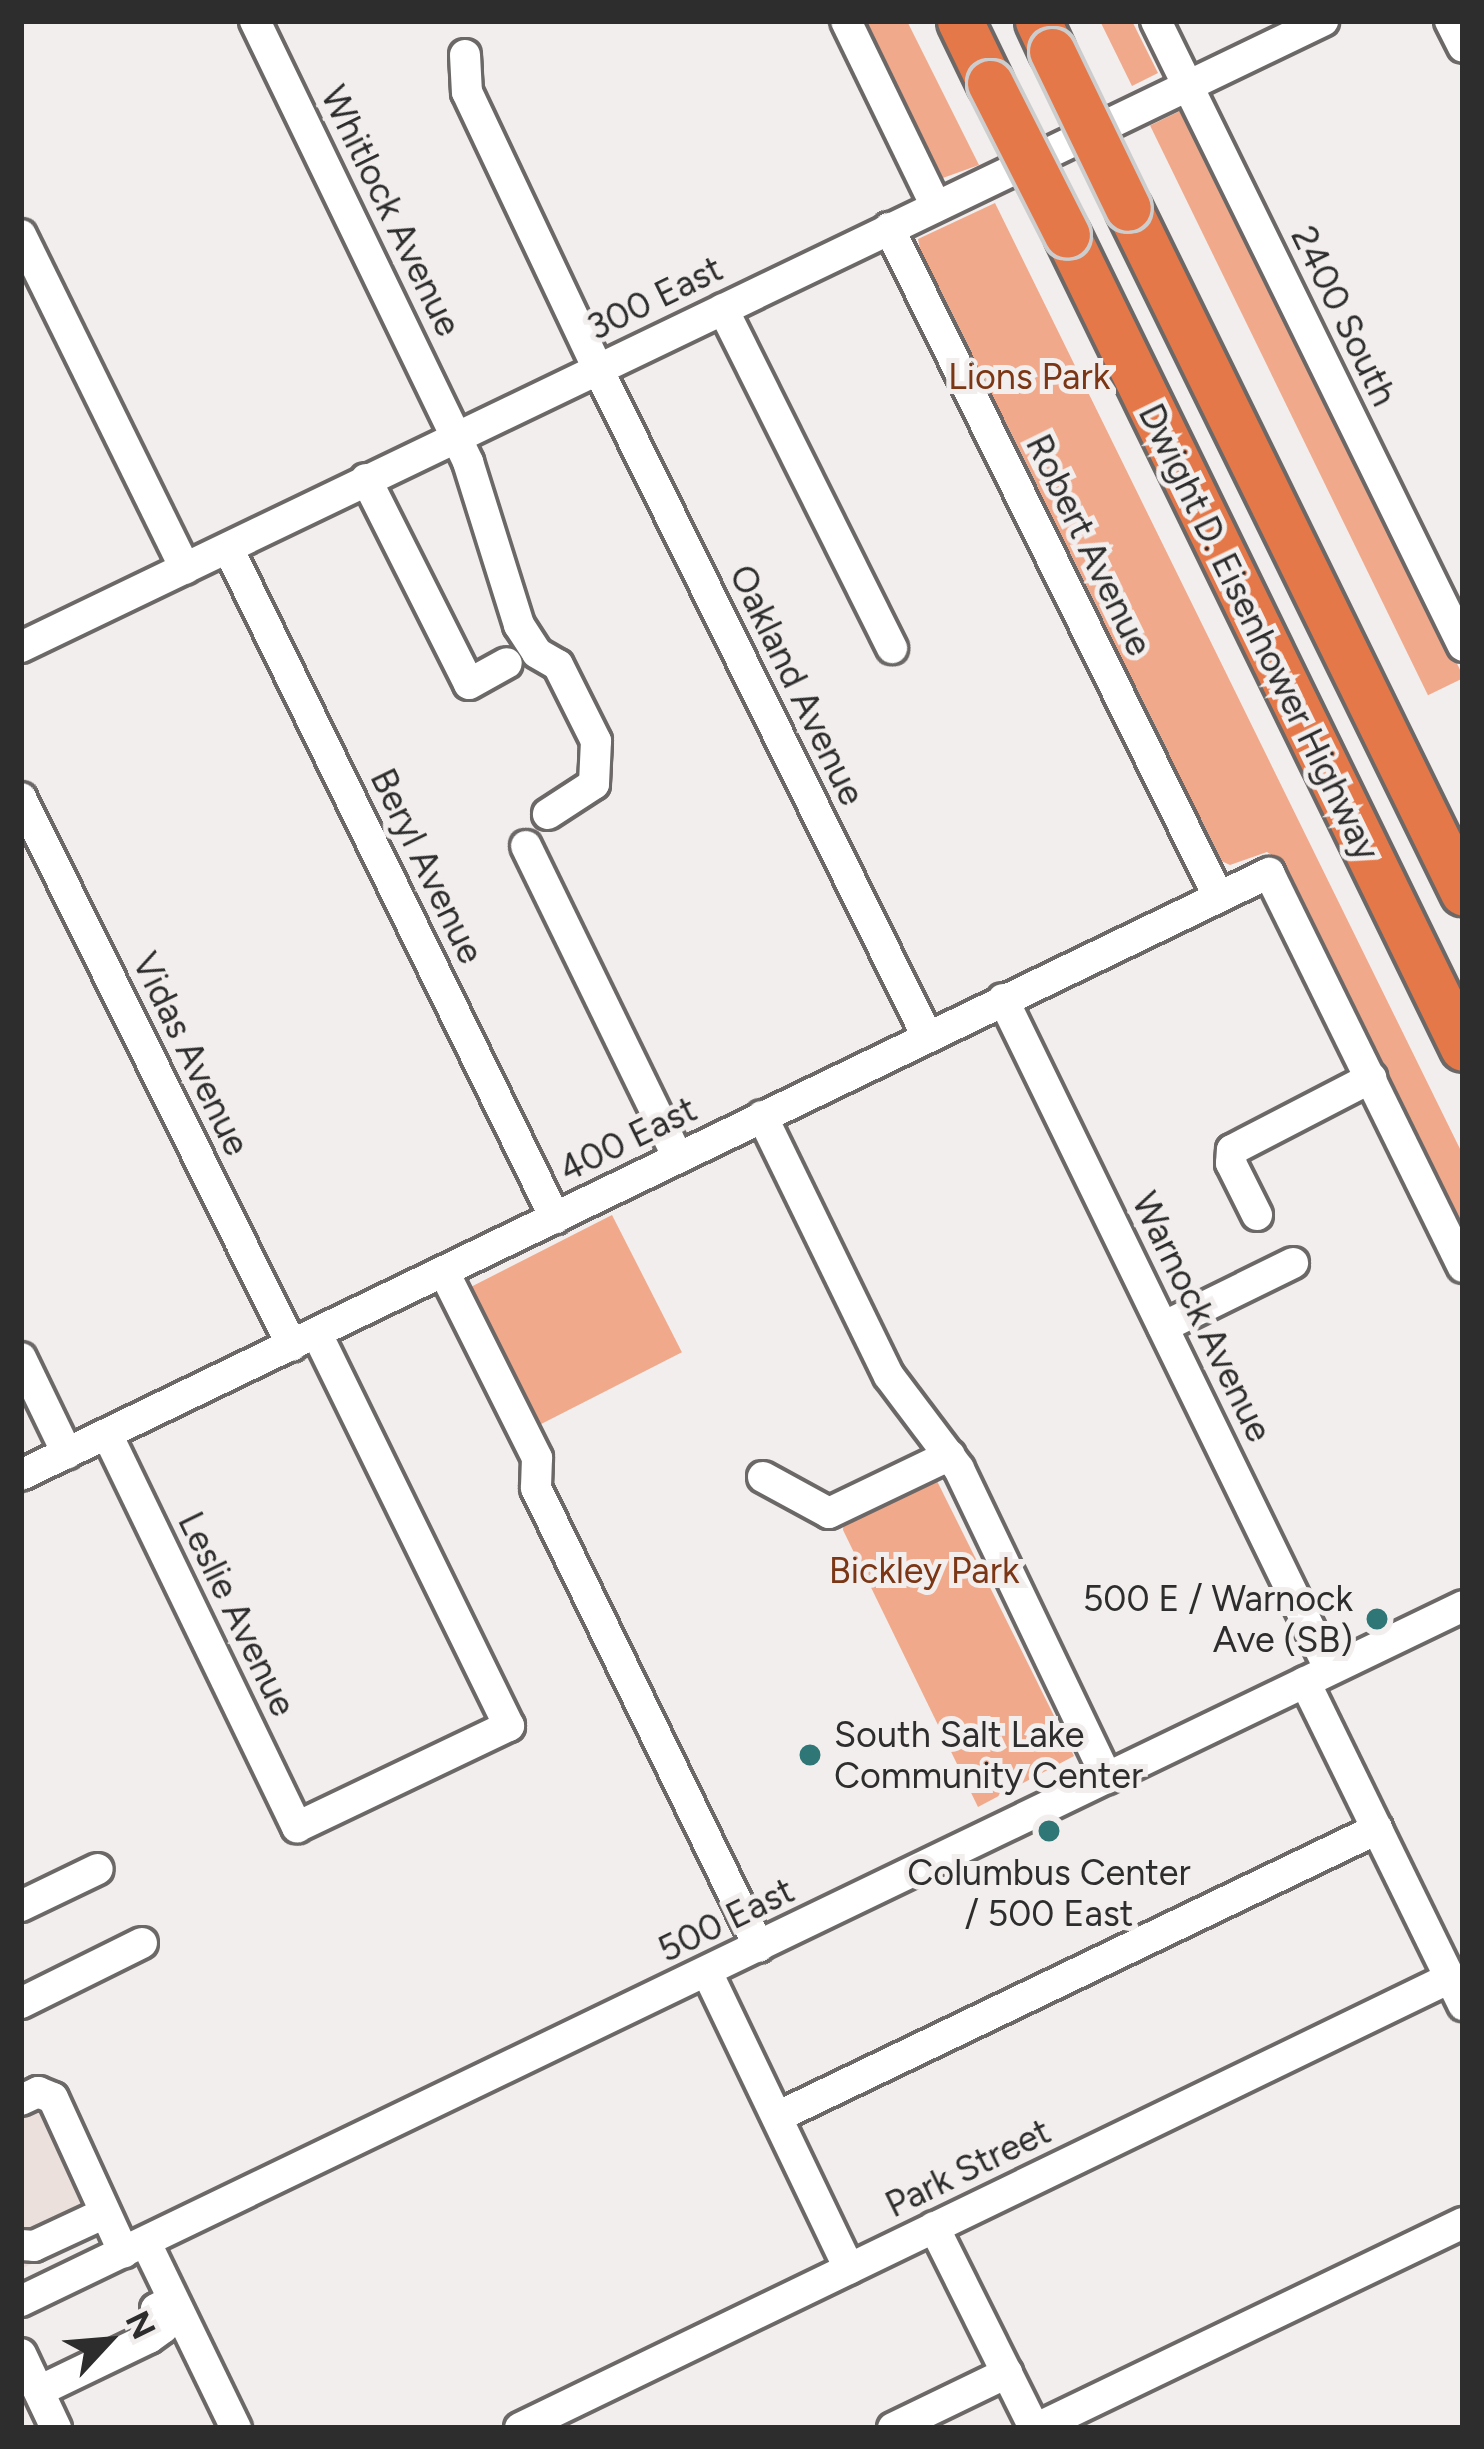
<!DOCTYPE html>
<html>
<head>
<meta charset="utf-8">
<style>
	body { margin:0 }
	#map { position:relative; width:1484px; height:2449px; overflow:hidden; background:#f2eeed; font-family:Figtree,sans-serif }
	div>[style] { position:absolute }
	.built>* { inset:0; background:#ebe0db }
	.green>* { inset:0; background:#f1a98b; transform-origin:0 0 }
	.roads { filter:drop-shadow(3px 0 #6b6867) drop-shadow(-3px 0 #6b6867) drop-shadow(0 3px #6b6867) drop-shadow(0 -3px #6b6867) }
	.minor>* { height:30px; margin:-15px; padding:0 15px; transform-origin:15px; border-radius:15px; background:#fff }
	.highway>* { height:45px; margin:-22.5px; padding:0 22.5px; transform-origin:22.5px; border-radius:22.5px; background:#e57848 }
	.bridges { filter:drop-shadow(3px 0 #cdcdcd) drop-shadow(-3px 0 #cdcdcd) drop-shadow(0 3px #cdcdcd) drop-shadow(0 -3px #cdcdcd) }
	.highway-bridge>* { height:45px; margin:-22.5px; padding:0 22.5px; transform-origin:22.5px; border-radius:22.5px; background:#e57848 }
	.dots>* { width:33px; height:33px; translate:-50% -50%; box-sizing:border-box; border:6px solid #f2eeed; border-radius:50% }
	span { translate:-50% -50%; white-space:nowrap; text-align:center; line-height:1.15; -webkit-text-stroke:10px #f2eeed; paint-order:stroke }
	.street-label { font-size:36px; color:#2e2d2d }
	.park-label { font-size:36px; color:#7a3615 }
	.poi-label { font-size:36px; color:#2e2d2d }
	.right { translate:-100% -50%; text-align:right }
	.left { translate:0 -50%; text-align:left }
	.frame { position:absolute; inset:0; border:24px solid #2e2d2d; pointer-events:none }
	.north { position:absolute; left:48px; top:2281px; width:120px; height:120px; -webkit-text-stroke:9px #f2eeed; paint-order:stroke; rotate:64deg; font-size:33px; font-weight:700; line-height:48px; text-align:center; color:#2e2d2d }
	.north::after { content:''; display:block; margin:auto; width:42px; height:54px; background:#2e2d2d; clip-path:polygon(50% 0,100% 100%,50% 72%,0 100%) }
</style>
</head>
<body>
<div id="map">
	<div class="built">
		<i style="clip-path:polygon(56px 2082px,120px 2222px,21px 2269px,21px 2098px)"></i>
	</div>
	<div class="green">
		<i style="clip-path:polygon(863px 21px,907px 21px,979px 165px,940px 179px)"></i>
		<i style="clip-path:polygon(1100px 21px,1132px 21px,1158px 73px,1132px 86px)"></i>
		<i style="left:1186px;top:108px;width:634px;height:40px;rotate:64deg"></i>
		<i style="clip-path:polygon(995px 203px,1463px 1155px,1463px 1229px,1284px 864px,1267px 852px,1230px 865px,1215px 858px,923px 265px,918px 239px)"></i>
		<i style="left:612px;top:1215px;width:154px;height:164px;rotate:63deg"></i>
		<i style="clip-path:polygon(935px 1477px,1074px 1756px,978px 1807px,843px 1530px,844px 1520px)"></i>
	</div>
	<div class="roads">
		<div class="minor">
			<i style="left:255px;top:21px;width:490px;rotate:64.2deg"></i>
			<i style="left:468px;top:462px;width:171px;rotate:72.6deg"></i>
			<i style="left:519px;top:625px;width:33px;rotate:57deg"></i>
			<i style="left:537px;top:653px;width:24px;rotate:30deg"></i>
			<i style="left:558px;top:665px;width:85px;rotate:63.4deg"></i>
			<i style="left:596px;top:741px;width:43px;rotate:92.7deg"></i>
			<i style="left:594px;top:784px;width:55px;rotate:146.9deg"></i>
			<i style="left:846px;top:21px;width:206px;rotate:64.1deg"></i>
			<i style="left:1156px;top:21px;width:696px;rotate:63.84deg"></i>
			<i style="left:1450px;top:21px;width:29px;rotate:63deg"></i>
			<i style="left:465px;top:55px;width:37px;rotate:87deg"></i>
			<i style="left:467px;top:92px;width:306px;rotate:64.7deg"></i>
			<i style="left:598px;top:369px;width:744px;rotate:63.75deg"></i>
			<i style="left:889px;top:228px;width:745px;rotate:63.78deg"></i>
			<i style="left:21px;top:235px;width:372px;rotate:63.8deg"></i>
			<i style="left:723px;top:309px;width:379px;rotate:63.5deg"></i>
			<i style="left:366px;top:479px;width:229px;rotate:63.3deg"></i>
			<i style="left:469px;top:684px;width:43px;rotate:-28.9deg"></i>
			<i style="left:228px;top:548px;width:746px;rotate:63.98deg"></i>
			<i style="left:21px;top:647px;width:1445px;rotate:-25.68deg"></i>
			<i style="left:21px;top:798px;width:611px;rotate:63.69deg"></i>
			<i style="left:526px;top:846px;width:346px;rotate:64deg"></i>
			<i style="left:1003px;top:999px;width:746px;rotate:64.02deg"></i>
			<i style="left:762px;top:1116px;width:289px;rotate:64deg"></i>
			<i style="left:889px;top:1376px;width:116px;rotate:53deg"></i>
			<i style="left:959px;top:1469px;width:343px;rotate:64.4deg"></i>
			<i style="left:1257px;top:1215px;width:58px;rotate:-116.6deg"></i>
			<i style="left:1231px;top:1163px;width:13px;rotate:-86deg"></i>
			<i style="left:1232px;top:1150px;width:157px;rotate:-27.4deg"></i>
			<i style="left:444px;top:1272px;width:208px;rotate:63.4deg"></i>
			<i style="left:537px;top:1458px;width:30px;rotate:92deg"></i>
			<i style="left:536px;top:1488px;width:510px;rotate:64.09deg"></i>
			<i style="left:1163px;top:1327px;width:145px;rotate:-26.2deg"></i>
			<i style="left:21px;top:1358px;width:106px;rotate:64.2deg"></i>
			<i style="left:107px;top:1434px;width:437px;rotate:64.2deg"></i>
			<i style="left:297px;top:1827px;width:235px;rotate:-25.5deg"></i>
			<i style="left:509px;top:1726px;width:436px;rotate:-116.1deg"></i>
			<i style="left:21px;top:1475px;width:1386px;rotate:-25.75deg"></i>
			<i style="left:1269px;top:873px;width:439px;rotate:63.8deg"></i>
			<i style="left:763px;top:1477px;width:75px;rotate:28.6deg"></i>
			<i style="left:829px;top:1513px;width:134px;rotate:-25.6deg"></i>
			<i style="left:1305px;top:1682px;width:360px;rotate:63.9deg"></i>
			<i style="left:21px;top:1906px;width:85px;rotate:-25.7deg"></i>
			<i style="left:707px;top:1972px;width:329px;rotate:64.4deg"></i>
			<i style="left:21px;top:2003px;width:135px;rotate:-26.4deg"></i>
			<i style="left:21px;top:2100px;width:19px;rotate:-25deg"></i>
			<i style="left:38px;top:2092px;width:16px;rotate:22deg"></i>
			<i style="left:53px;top:2098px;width:170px;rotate:65.4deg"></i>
			<i style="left:777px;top:2117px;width:666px;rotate:-25.64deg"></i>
			<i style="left:934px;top:2227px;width:225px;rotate:63.5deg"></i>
			<i style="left:146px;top:2243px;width:206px;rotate:64.1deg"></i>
			<i style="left:21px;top:2245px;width:13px;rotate:4deg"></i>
			<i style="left:34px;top:2246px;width:78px;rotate:-24.9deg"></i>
			<i style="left:21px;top:2301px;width:1601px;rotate:-25.73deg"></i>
			<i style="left:21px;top:2354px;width:82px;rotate:64.7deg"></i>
			<i style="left:39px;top:2391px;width:122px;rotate:-25.7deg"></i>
			<i style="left:149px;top:2338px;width:17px;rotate:-36deg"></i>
			<i style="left:163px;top:2328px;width:20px;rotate:-110deg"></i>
			<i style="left:156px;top:2309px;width:19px;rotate:-28deg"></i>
			<i style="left:520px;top:2428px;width:1033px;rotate:-25.82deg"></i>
			<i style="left:893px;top:2428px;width:127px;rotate:-25.8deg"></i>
			<i style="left:1037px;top:2428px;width:473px;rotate:-25.7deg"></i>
		</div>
		<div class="highway">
			<i style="left:960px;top:21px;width:69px;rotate:64.2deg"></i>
			<i style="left:1038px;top:21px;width:33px;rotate:65deg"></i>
			<i style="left:1128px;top:208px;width:762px;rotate:63.91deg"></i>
			<i style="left:1067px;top:235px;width:904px;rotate:64.03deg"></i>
		</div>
	</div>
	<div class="bridges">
		<div class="highway-bridge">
			<i style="left:1052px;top:51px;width:174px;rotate:64.2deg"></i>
			<i style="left:990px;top:83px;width:170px;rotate:63.1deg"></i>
		</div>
	</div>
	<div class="dots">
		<i style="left:1377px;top:1619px;background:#2e7776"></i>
		<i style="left:810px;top:1755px;background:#2e7776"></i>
		<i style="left:1049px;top:1831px;background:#2e7776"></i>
	</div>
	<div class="street-label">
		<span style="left:391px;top:211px;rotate:64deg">Whitlock Avenue</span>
		<span style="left:655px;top:298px;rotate:-26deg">300 East</span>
		<span style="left:1344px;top:316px;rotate:64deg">2400 South</span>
		<span style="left:1089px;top:545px;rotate:64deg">Robert Avenue</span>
		<span style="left:1259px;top:632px;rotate:64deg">Dwight D. Eisenhower Highway</span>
		<span style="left:797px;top:685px;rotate:64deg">Oakland Avenue</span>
		<span style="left:427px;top:866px;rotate:64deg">Beryl Avenue</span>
		<span style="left:191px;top:1054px;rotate:64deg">Vidas Avenue</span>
		<span style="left:628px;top:1139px;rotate:-26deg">400 East</span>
		<span style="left:1202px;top:1317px;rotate:64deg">Warnock Avenue</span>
		<span style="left:237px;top:1614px;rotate:64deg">Leslie Avenue</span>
		<span style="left:726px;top:1920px;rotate:-26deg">500 East</span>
		<span style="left:968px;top:2168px;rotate:-26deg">Park Street</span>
	</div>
	<div class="park-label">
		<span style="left:1029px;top:377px">Lions Park</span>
		<span style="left:924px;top:1571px">Bickley Park</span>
	</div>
	<div class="poi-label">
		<span class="right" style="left:1353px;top:1619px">500 E / Warnock<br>Ave (SB)</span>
		<span class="left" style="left:834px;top:1755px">South Salt Lake<br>Community Center</span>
		<span style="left:1049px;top:1893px">Columbus Center<br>/ 500 East</span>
	</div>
	<div class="frame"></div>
	<div class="north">N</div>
</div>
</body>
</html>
